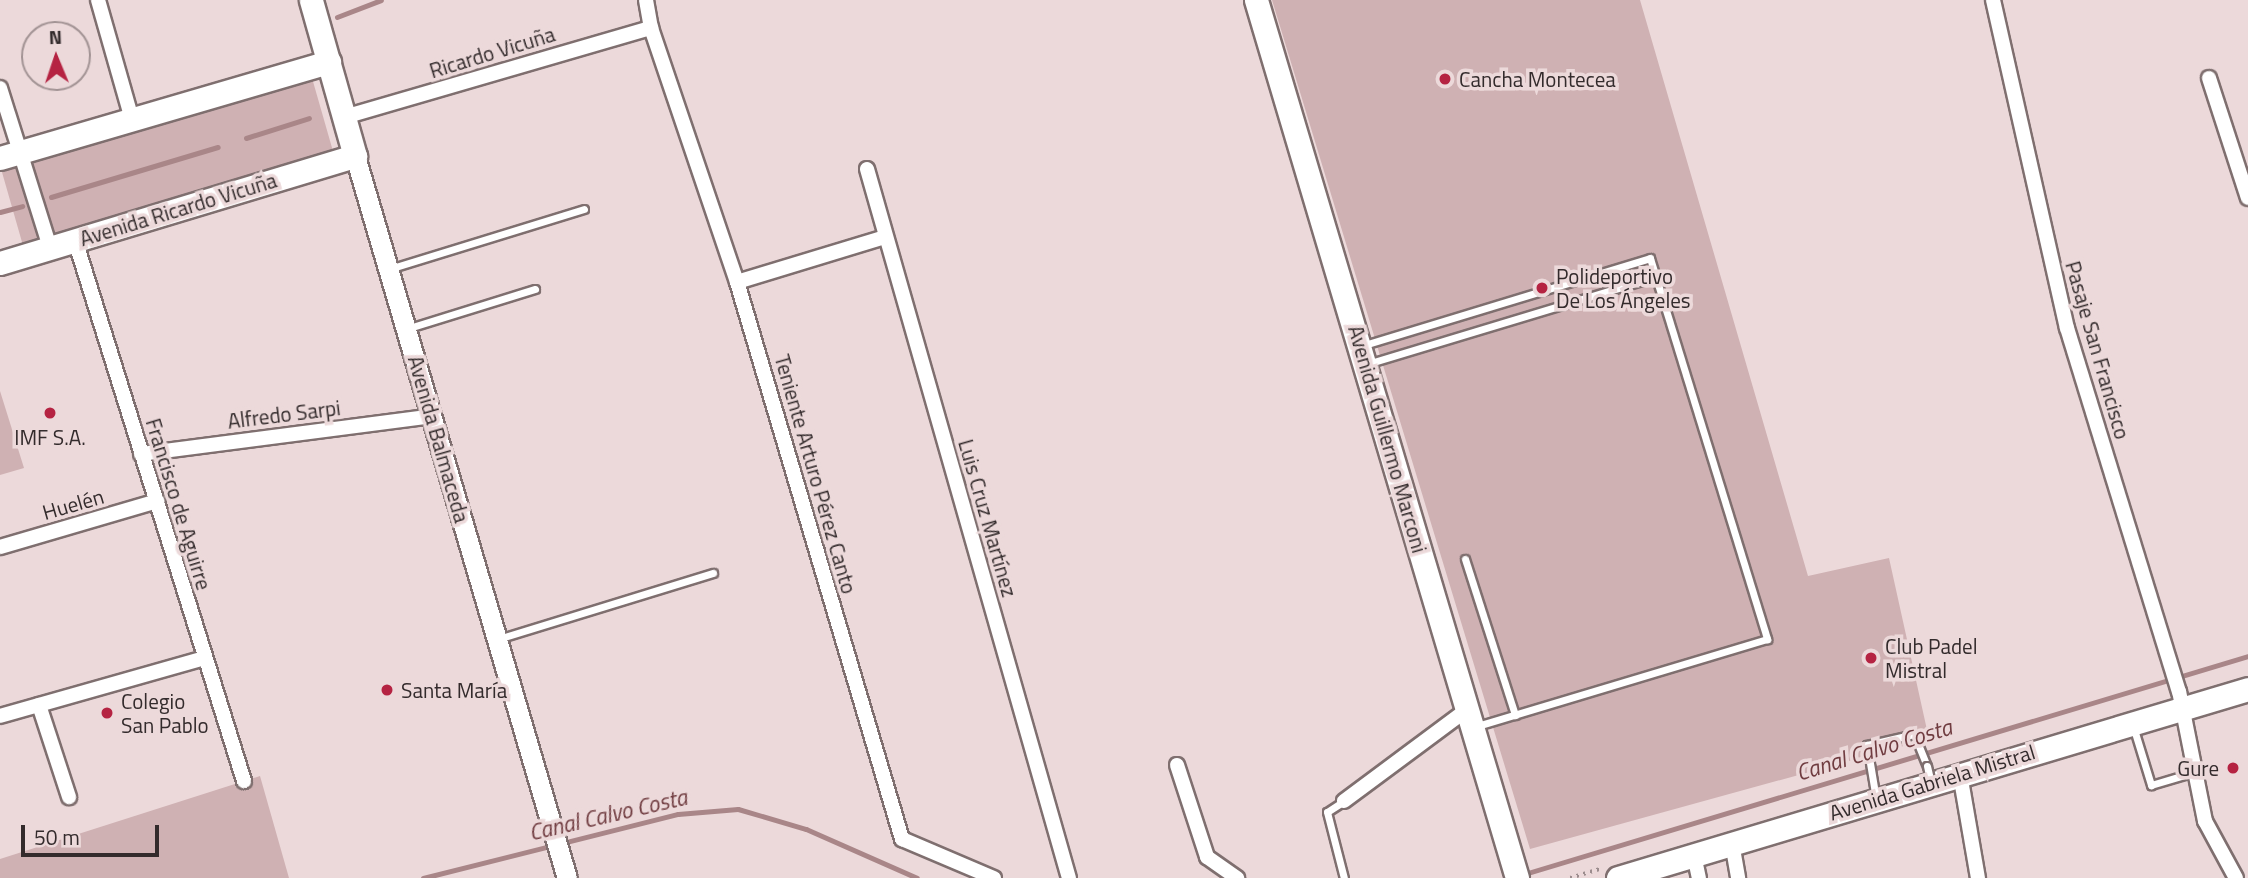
<!DOCTYPE html>
<html>
<head>
<meta charset="utf-8">
<style>
	body { margin:0 }
	#map { position:relative; width:2248px; height:878px; overflow:hidden; background:#ecd9da; font-family:"Titillium Web",sans-serif }
	div>[style] { position:absolute }
	.green>* { inset:0; background:#cfb1b3; transform-origin:0 0 }
	.stream>* { height:5px; margin:-2.5px; padding:0 2.5px; transform-origin:2.5px; border-radius:2.5px; background:#a98688 }
	.path>* { height:3.5px; margin-top:-1.75px; transform-origin:0; background:repeating-linear-gradient(90deg,#9c8d8e 0 2px,transparent 0 7px) }
	.roads { filter:drop-shadow(2px 0 #7f6f6f) drop-shadow(-2px 0 #7f6f6f) drop-shadow(0 2px #7f6f6f) drop-shadow(0 -2px #7f6f6f) }
	.service>* { height:7px; margin:-3.5px; padding:0 3.5px; transform-origin:3.5px; border-radius:3.5px; background:#fff }
	.minor>* { height:14px; margin:-7px; padding:0 7px; transform-origin:7px; border-radius:7px; background:#fff }
	.secondary>* { height:19px; margin:-9.5px; padding:0 9.5px; transform-origin:9.5px; border-radius:9.5px; background:#fff }
	.primary>* { height:23px; margin:-11.5px; padding:0 11.5px; transform-origin:11.5px; border-radius:11.5px; background:#fff }
	.bridges { filter:drop-shadow(2px 0 #7f6f6f) drop-shadow(-2px 0 #7f6f6f) drop-shadow(0 2px #7f6f6f) drop-shadow(0 -2px #7f6f6f) }
	.service-bridge>* { height:7px; margin:-3.5px; padding:0 3.5px; transform-origin:3.5px; border-radius:3.5px; background:#fff }
	.dots>* { width:19px; height:19px; translate:-50% -50%; box-sizing:border-box; border:4px solid #ecd9da; border-radius:50% }
	span { translate:-50% -50%; white-space:nowrap; text-align:center; line-height:1.15; -webkit-text-stroke:7px #ecd9da; paint-order:stroke }
	.street-label { font-size:21px; color:#332b2c }
	.poi-label { font-size:21px; color:#332b2c }
	.left { translate:0 -50%; text-align:left }
	.right { translate:-100% -50%; text-align:right }
	.water-label { font-size:23px; color:#703c40; font-style:italic }
	.north { position:absolute; left:21px; top:21px; width:70px; height:70px; box-sizing:border-box; background:#ecd9da; border:2px solid #a29394; border-radius:50%; rotate:358deg; font-size:19px; font-weight:700; line-height:28px; text-align:center; color:#332b2c }
	.north::after { content:''; display:block; margin:auto; width:24px; height:32px; background:#b52342; clip-path:polygon(50% 0,100% 100%,50% 72%,0 100%) }
	.scale { position:absolute; left:21px; top:825px; width:138px; height:32px; box-sizing:border-box; border:4px solid #332b2c; border-top:0; padding-left:9px; font-size:21px; line-height:24px; white-space:nowrap; color:#332b2c; -webkit-text-stroke:5px #ecd9da; paint-order:stroke }
</style>
</head>
<body>
<div id="map">
	<div class="green">
		<i style="clip-path:polygon(1272px 0,1640px 0,1808px 576px,1889px 558px,1929px 739px,1530px 849px)"></i>
		<i style="left:310px;top:71px;width:91px;height:324px;rotate:74deg"></i>
		<i style="clip-path:polygon(0 391px,24px 468px,0 475px)"></i>
		<i style="clip-path:polygon(260px 776px,289px 878px,0 878px,0 859px)"></i>
	</div>
	<div class="stream">
		<i style="left:337px;top:17px;width:47px;rotate:-21.1deg"></i>
		<i style="left:246px;top:138px;width:66px;rotate:-17.6deg"></i>
		<i style="left:51px;top:197px;width:174px;rotate:-16.7deg"></i>
		<i style="left:0;top:212px;width:23px;rotate:-15deg"></i>
		<i style="left:1521px;top:875px;width:759px;rotate:-16.76deg"></i>
		<i style="left:423px;top:878px;width:263px;rotate:-14.1deg"></i>
		<i style="left:678px;top:814px;width:60px;rotate:-4.8deg"></i>
		<i style="left:738px;top:809px;width:71px;rotate:16.4deg"></i>
		<i style="left:806px;top:829px;width:121px;rotate:23.8deg"></i>
	</div>
	<div class="path">
		<i style="left:1570px;top:878px;width:34px;rotate:-17deg"></i>
	</div>
	<div class="roads">
		<div class="service">
			<i style="left:389px;top:269px;width:204px;rotate:-17.1deg"></i>
			<i style="left:409px;top:328px;width:132px;rotate:-17.2deg"></i>
			<i style="left:1361px;top:346px;width:302px;rotate:-16.9deg"></i>
			<i style="left:1650px;top:258px;width:399px;rotate:72.9deg"></i>
			<i style="left:1767px;top:639px;width:303px;rotate:163.3deg"></i>
			<i style="left:1367px;top:364px;width:302px;rotate:-16.8deg"></i>
			<i style="left:1465px;top:559px;width:164px;rotate:72.2deg"></i>
			<i style="left:498px;top:639px;width:225px;rotate:-17.1deg"></i>
			<i style="left:2133px;top:726px;width:62px;rotate:73deg"></i>
			<i style="left:2151px;top:785px;width:46px;rotate:-16.5deg"></i>
			<i style="left:1876px;top:799px;width:55px;rotate:-99.5deg"></i>
			<i style="left:1867px;top:745px;width:48px;rotate:-13.2deg"></i>
			<i style="left:1914px;top:734px;width:35px;rotate:68deg"></i>
			<i style="left:1344px;top:801px;width:20px;rotate:147deg"></i>
			<i style="left:1327px;top:812px;width:68px;rotate:75.6deg"></i>
		</div>
		<div class="minor">
			<i style="left:98px;top:0;width:124px;rotate:74.1deg"></i>
			<i style="left:646px;top:0;width:28px;rotate:80deg"></i>
			<i style="left:651px;top:28px;width:268px;rotate:71.3deg"></i>
			<i style="left:737px;top:282px;width:581px;rotate:73.5deg"></i>
			<i style="left:902px;top:839px;width:100px;rotate:23deg"></i>
			<i style="left:1993px;top:0;width:336px;rotate:77.3deg"></i>
			<i style="left:2067px;top:328px;width:380px;rotate:72.9deg"></i>
			<i style="left:2179px;top:691px;width:133px;rotate:78.7deg"></i>
			<i style="left:2205px;top:821px;width:65px;rotate:61.5deg"></i>
			<i style="left:2209px;top:78px;width:126px;rotate:72deg"></i>
			<i style="left:0;top:88px;width:168px;rotate:72.6deg"></i>
			<i style="left:344px;top:117px;width:320px;rotate:-16.2deg"></i>
			<i style="left:867px;top:169px;width:737px;rotate:74.1deg"></i>
			<i style="left:75px;top:240px;width:567px;rotate:72.65deg"></i>
			<i style="left:737px;top:282px;width:155px;rotate:-16.9deg"></i>
			<i style="left:141px;top:454px;width:293px;rotate:-7.4deg"></i>
			<i style="left:0;top:547px;width:164px;rotate:-16.3deg"></i>
			<i style="left:39px;top:705px;width:97px;rotate:71.9deg"></i>
			<i style="left:0;top:716px;width:213px;rotate:-15.8deg"></i>
			<i style="left:1177px;top:765px;width:97px;rotate:71.9deg"></i>
			<i style="left:1207px;top:857px;width:37px;rotate:35deg"></i>
			<i style="left:1960px;top:774px;width:106px;rotate:80.2deg"></i>
			<i style="left:1344px;top:801px;width:154px;rotate:-36.6deg"></i>
			<i style="left:1732px;top:843px;width:36px;rotate:80deg"></i>
			<i style="left:1694px;top:855px;width:24px;rotate:78deg"></i>
		</div>
		<div class="secondary">
			<i style="left:355px;top:156px;width:752px;rotate:73.64deg"></i>
		</div>
		<div class="primary">
			<i style="left:1256px;top:0;width:916px;rotate:73.44deg"></i>
			<i style="left:0;top:158px;width:343px;rotate:-16.3deg"></i>
			<i style="left:0;top:263px;width:371px;rotate:-16.8deg"></i>
			<i style="left:355px;top:156px;width:162px;rotate:-105.8deg"></i>
			<i style="left:1618px;top:878px;width:658px;rotate:-16.7deg"></i>
		</div>
	</div>
	<div class="bridges">
		<div class="service-bridge">
			<i style="left:1927px;top:766px;width:17px;rotate:77deg"></i>
		</div>
	</div>
	<div class="dots">
		<i style="left:1445px;top:79px;background:#b52342"></i>
		<i style="left:1542px;top:288px;background:#b52342"></i>
		<i style="left:50px;top:413px;background:#b52342"></i>
		<i style="left:1871px;top:658px;background:#b52342"></i>
		<i style="left:387px;top:690px;background:#b52342"></i>
		<i style="left:107px;top:713px;background:#b52342"></i>
		<i style="left:2233px;top:768px;background:#b52342"></i>
	</div>
	<div class="street-label">
		<span style="left:492px;top:52px;rotate:-17deg">Ricardo Vicuña</span>
		<span style="left:178px;top:209px;rotate:-17deg">Avenida Ricardo Vicuña</span>
		<span style="left:2098px;top:350px;rotate:74deg">Pasaje San Francisco</span>
		<span style="left:284px;top:414px;rotate:-7deg">Alfredo Sarpi</span>
		<span style="left:439px;top:439px;rotate:74deg">Avenida Balmaceda</span>
		<span style="left:1388px;top:439px;rotate:74deg">Avenida Guillermo Marconi</span>
		<span style="left:816px;top:474px;rotate:74deg">Teniente Arturo Pérez Canto</span>
		<span style="left:73px;top:504px;rotate:-16deg">Huelén</span>
		<span style="left:179px;top:504px;rotate:73deg">Francisco de Aguirre</span>
		<span style="left:988px;top:518px;rotate:74deg">Luis Cruz Martínez</span>
		<span style="left:1932px;top:782px;rotate:-17deg">Avenida Gabriela Mistral</span>
	</div>
	<div class="poi-label">
		<span class="left" style="left:1459px;top:79px">Cancha Montecea</span>
		<span class="left" style="left:1556px;top:288px">Polideportivo<br>De Los Ángeles</span>
		<span style="left:50px;top:437px">IMF S.A.</span>
		<span class="left" style="left:1885px;top:658px">Club Padel<br>Mistral</span>
		<span class="left" style="left:401px;top:690px">Santa María</span>
		<span class="left" style="left:121px;top:713px">Colegio<br>San Pablo</span>
		<span class="right" style="left:2219px;top:768px">Gure</span>
	</div>
	<div class="water-label">
		<span style="left:1874px;top:750px;rotate:-17deg">Canal Calvo Costa</span>
		<span style="left:608px;top:815px;rotate:-13deg">Canal Calvo Costa</span>
	</div>
	<div class="north">N</div>
	<div class="scale">50 m</div>
</div>
</body>
</html>
